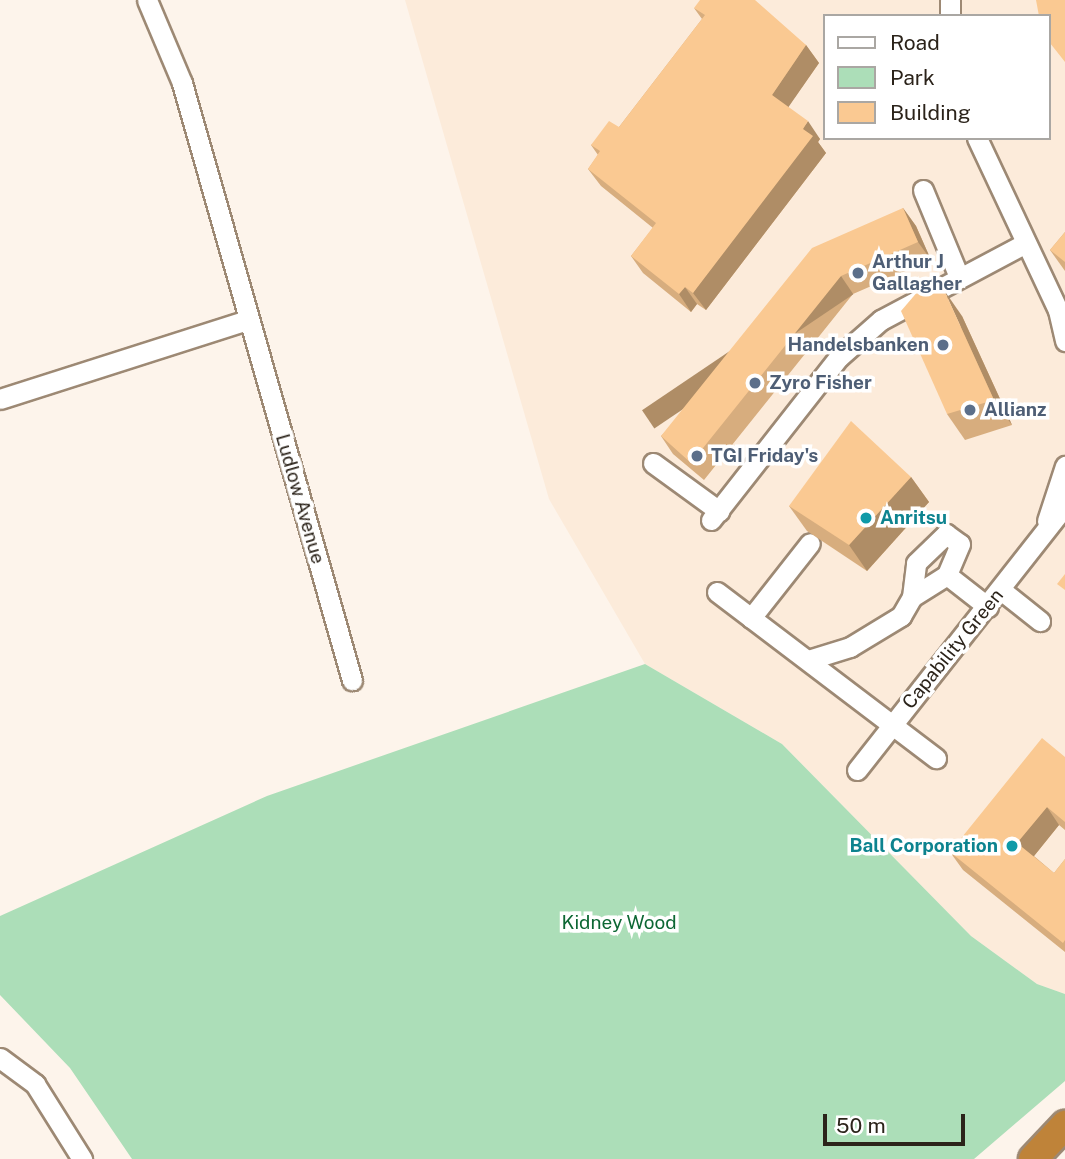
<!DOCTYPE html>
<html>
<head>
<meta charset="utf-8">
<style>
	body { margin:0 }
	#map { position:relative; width:1065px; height:1159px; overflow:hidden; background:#fdf4eb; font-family:"Public Sans",sans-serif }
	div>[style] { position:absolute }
	.built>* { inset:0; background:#fcebda }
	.green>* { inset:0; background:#acdeb8 }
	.roads { filter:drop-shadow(2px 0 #9d8974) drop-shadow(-2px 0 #9d8974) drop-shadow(0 2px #9d8974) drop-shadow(0 -2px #9d8974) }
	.minor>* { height:19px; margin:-9.5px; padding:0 9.5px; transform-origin:9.5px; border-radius:9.5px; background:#fff }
	.highway>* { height:28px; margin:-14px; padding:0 14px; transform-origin:14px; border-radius:14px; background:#bf8339 }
	.wall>* { inset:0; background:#d7ad7e }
	.shaded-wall>* { inset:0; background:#af8d66; transform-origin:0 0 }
	.building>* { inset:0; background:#fac992 }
	.dots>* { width:19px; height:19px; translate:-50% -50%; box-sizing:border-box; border:4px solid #fff; border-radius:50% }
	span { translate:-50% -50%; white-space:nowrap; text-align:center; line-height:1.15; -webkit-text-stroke:7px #fff; paint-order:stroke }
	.service-label { font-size:19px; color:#4e5e75; font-weight:700 }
	.left { translate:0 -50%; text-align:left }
	.right { translate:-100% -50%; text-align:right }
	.street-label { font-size:19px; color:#2b231a }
	.culture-label { font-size:19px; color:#0d838f; font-weight:700 }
	.park-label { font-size:19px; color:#0d6734 }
	.legend { position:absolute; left:823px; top:14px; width:228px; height:126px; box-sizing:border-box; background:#fff; border:2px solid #aaa7a3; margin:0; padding:9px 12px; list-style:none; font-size:21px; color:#2b231a }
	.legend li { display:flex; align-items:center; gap:14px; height:35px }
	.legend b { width:35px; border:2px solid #aaa7a3 }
	.scale { position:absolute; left:823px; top:1114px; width:142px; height:32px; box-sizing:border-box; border:4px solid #2b231a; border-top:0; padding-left:9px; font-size:21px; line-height:24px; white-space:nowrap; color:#2b231a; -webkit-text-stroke:5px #fff; paint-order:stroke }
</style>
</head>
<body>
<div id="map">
	<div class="built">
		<i style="clip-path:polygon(evenodd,405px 0,1065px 0,1065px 994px,1037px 984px,971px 936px,782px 744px,645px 664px,549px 499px,405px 0,825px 16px,1049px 16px,1049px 138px,825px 138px,825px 16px)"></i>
	</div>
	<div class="green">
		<i style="clip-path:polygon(645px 664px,782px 744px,971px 936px,1037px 984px,1065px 994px,1065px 1081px,974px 1159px,132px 1159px,70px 1068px,0 995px,0 916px,267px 796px)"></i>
	</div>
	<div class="roads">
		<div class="minor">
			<i style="left:147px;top:0;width:90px;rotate:67.1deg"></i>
			<i style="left:182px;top:83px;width:621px;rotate:74.11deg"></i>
			<i style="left:950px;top:0;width:16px;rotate:90deg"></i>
			<i style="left:977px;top:138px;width:190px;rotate:64.8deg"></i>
			<i style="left:1058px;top:310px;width:32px;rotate:77deg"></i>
			<i style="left:923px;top:190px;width:94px;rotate:67.5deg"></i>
			<i style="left:0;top:399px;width:260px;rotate:-17.7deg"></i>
			<i style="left:653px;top:463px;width:82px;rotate:36deg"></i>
			<i style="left:711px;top:520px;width:207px;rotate:-51.9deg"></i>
			<i style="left:839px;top:357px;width:56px;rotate:-41.4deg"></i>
			<i style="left:881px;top:320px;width:160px;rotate:-28deg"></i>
			<i style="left:1047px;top:521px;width:58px;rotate:-71.9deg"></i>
			<i style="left:1001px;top:590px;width:50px;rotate:38.5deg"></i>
			<i style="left:717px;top:592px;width:275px;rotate:37.2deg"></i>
			<i style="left:912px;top:597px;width:41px;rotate:-32.2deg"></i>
			<i style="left:751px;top:618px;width:95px;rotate:-51.8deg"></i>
			<i style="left:808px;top:660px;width:44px;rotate:-17.2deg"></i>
			<i style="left:850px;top:647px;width:60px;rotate:-31.3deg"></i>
			<i style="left:901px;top:616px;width:22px;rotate:-60deg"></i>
			<i style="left:912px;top:597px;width:34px;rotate:-83deg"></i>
			<i style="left:916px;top:563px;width:42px;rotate:-44deg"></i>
			<i style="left:946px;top:534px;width:17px;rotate:36deg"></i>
			<i style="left:960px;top:544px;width:34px;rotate:113deg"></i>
			<i style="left:947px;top:575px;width:52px;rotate:38deg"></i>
			<i style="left:857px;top:770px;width:336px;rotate:-51.8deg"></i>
			<i style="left:0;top:1058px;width:44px;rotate:36.6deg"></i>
			<i style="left:35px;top:1084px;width:89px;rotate:57.9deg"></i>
		</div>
		<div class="highway">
			<i style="left:1033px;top:1159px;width:47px;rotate:-46.7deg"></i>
		</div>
	</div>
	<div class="wall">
		<i style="clip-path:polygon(694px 8px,806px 45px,819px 63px,788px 107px,820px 139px,818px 142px,826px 153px,706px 310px,697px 304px,691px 312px,643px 273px,631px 256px,653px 228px,601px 186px,588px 169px,598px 155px,591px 145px,619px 127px,702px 19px)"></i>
		<i style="clip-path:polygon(903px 208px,916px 226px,931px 260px,853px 294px,704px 480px,673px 454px,661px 436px)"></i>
		<i style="clip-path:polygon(1065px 232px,1065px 271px,1050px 250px)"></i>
		<i style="clip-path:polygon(962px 316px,1012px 425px,965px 440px,947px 414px)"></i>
		<i style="clip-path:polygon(911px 477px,929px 502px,867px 571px,807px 531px,789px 506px)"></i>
		<i style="clip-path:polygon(1065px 757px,1065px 830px,1059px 825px,1034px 856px,1054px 873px,1065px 859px,1065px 952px,963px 870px,950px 852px)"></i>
	</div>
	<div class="shaded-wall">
		<i style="clip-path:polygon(806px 45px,819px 63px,785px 112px,772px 95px)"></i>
		<i style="clip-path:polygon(808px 121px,820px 139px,818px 142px,826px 153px,706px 310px,693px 293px)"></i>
		<i style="clip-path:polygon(903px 208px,916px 226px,931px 260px,918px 242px)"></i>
		<i style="left:841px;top:276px;width:22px;height:240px;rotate:56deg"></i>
		<i style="clip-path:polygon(685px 287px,697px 304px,691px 312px,679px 294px)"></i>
		<i style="clip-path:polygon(944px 290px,962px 316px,1012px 425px,994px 400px)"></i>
		<i style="clip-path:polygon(911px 477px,929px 502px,867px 571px,849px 545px)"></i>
		<i style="clip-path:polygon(1047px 807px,1059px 825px,1030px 861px,1017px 843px)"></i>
	</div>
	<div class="building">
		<i style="clip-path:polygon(700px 0,755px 0,806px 45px,772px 95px,808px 121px,803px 129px,813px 136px,693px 293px,685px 287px,679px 294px,631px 256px,656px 223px,588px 169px,600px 151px,591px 145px,609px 121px,619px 127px,705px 15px,694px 8px)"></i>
		<i style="clip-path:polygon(1036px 0,1065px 0,1065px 62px,1050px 43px,1049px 16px,1039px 16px)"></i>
		<i style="clip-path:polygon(903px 208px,918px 242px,841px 276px,691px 463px,661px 436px,812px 248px)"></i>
		<i style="clip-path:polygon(1065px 232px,1065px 262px,1050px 250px)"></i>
		<i style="clip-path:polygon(919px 290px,944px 290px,994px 400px,947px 414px,901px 311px)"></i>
		<i style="clip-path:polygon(851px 421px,911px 477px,849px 545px,789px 506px)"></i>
		<i style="clip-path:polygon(1065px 574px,1065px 590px,1057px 584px)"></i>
		<i style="clip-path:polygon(1042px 738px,1065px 757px,1065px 822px,1047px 807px,1017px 843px,1054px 873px,1065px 859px,1065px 940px,1063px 943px,950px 852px)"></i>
	</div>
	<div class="dots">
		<i style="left:858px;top:273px;background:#5c6f8a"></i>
		<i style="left:943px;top:345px;background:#5c6f8a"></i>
		<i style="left:755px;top:383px;background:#5c6f8a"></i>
		<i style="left:970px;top:410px;background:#5c6f8a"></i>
		<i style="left:697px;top:456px;background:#5c6f8a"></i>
		<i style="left:866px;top:518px;background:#0f9aa8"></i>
		<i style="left:1012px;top:846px;background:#0f9aa8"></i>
	</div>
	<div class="service-label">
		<span class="left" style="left:872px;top:273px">Arthur J<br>Gallagher</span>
		<span class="right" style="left:929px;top:345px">Handelsbanken</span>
		<span class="left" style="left:769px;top:383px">Zyro Fisher</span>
		<span class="left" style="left:984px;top:410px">Allianz</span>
		<span class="left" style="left:711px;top:456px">TGI Friday's</span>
	</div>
	<div class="street-label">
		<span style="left:300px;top:499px;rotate:74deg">Ludlow Avenue</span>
		<span style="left:953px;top:649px;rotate:-51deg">Capability Green</span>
	</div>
	<div class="culture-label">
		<span class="left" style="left:880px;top:518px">Anritsu</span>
		<span class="right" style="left:998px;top:846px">Ball Corporation</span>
	</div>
	<div class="park-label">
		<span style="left:619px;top:923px">Kidney Wood</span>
	</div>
	<ul class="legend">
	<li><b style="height:9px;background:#fff"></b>Road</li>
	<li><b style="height:19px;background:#acdeb8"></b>Park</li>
	<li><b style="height:19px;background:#fac992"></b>Building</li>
	</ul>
	<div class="scale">50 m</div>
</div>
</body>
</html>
